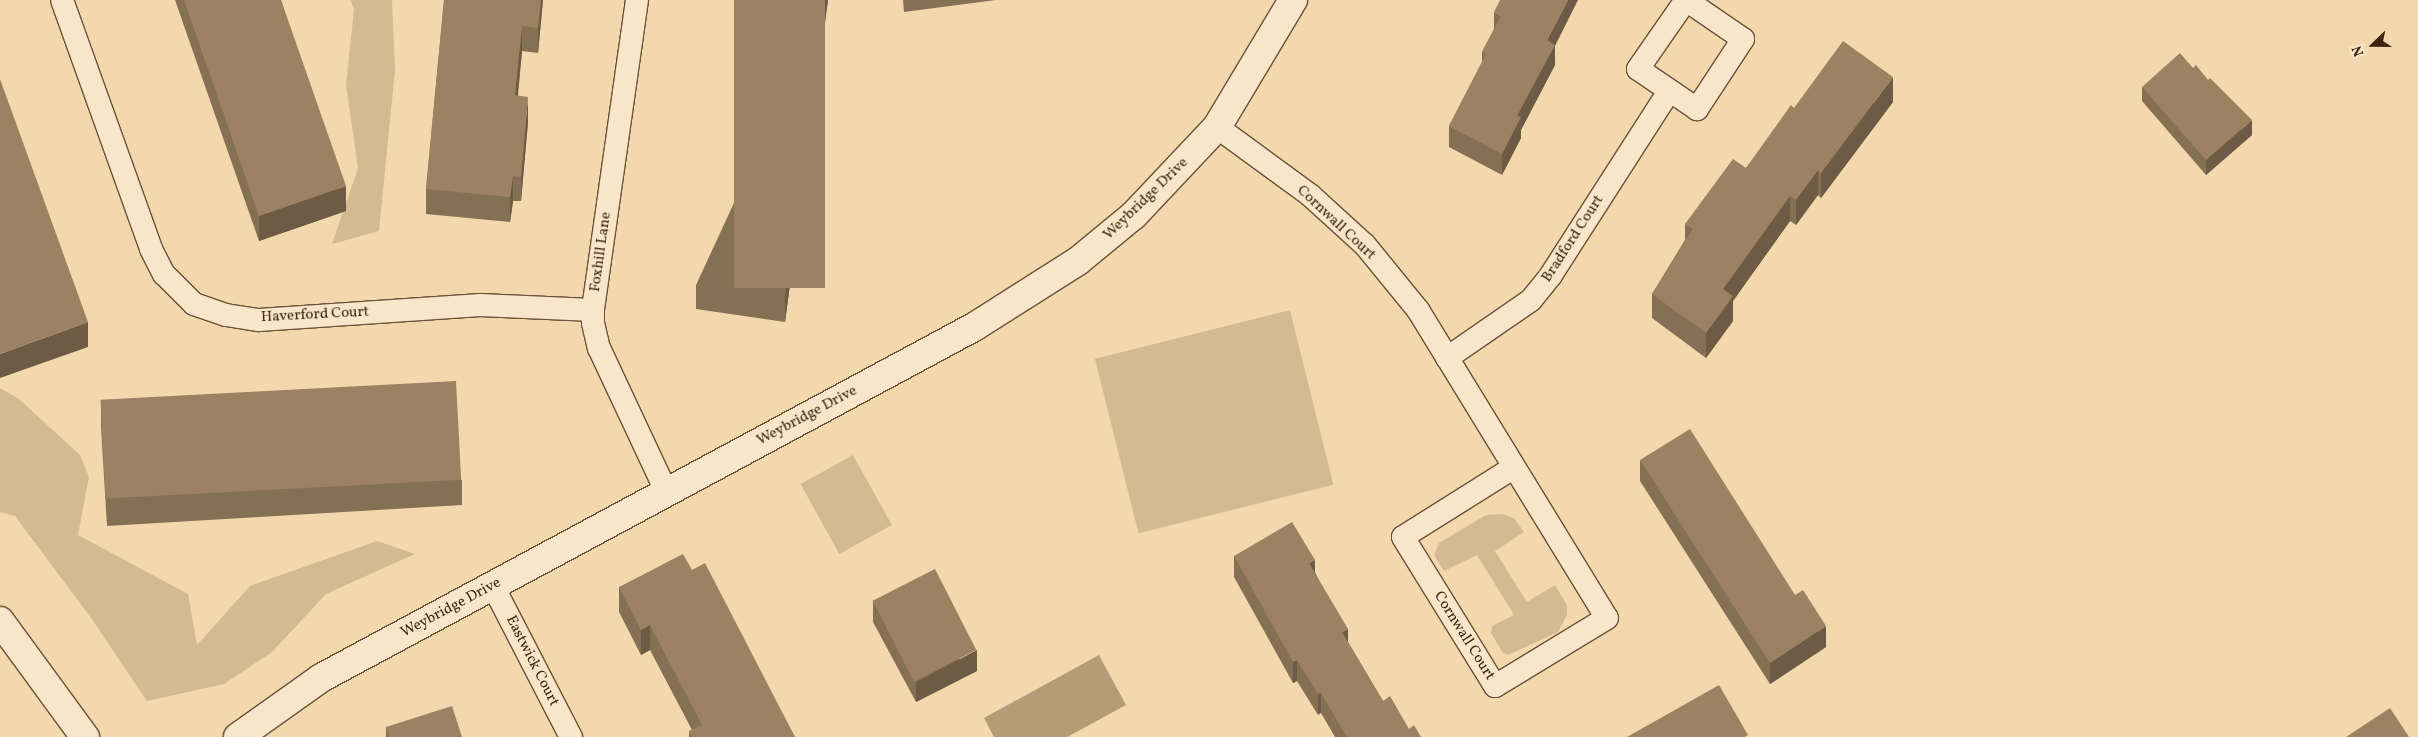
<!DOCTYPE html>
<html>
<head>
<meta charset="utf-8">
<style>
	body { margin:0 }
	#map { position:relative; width:2418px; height:737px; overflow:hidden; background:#f3d8ad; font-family:Vollkorn,serif }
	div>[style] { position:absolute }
	.green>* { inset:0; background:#d4ba92; transform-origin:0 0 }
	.water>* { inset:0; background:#b59b78 }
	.roads { filter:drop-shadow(1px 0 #6b5237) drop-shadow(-1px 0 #6b5237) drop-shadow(0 1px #6b5237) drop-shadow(0 -1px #6b5237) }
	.lane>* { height:22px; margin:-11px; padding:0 11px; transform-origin:11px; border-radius:11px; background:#f7e6ca }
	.street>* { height:28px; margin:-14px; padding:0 14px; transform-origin:14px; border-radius:14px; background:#f7e6ca }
	.wall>* { inset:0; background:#867054 }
	.shaded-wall>* { inset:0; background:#6d5b45; transform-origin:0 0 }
	.building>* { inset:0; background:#9c8262; transform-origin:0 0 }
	span { translate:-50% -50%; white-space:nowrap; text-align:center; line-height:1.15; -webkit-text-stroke:4px #f7e6ca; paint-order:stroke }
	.street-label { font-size:15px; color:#3e2510 }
	.north { position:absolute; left:2348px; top:20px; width:50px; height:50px; -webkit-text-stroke:4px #f7e6ca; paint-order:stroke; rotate:248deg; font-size:14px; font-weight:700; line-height:20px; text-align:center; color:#3e2510 }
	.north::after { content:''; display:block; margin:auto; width:18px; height:22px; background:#3e2510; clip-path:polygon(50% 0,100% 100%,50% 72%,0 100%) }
</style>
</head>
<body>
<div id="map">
	<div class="green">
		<i style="clip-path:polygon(350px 0,392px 0,395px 70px,379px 231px,332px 244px,358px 168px,346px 85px,354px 9px)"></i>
		<i style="left:1290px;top:310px;width:180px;height:201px;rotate:76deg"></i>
		<i style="clip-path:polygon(0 388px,19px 399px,80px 455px,89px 477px,78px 535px,188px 594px,197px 645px,250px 586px,377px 541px,415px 554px,326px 594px,272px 652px,224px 684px,147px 701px,91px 618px,15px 516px,0 512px)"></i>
		<i style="left:853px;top:455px;width:80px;height:60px;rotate:61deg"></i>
		<i style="clip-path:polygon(1502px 514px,1514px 518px,1524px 532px,1495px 551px,1527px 602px,1555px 585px,1567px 605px,1567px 615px,1558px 632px,1508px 655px,1503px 653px,1491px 633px,1492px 626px,1514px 615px,1477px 555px,1444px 571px,1434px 555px,1439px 543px,1486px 515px)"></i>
	</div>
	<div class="water">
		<i style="clip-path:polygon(1099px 655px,1126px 705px,1067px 737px,994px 737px,984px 718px)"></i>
	</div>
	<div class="roads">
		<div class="lane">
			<i style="left:62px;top:0;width:264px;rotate:70.3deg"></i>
			<i style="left:151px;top:249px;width:28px;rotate:63deg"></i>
			<i style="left:164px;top:274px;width:42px;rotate:45deg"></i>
			<i style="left:194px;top:304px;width:34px;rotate:19deg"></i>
			<i style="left:226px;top:315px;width:33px;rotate:9deg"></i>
			<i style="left:259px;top:320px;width:222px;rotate:-3.9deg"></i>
			<i style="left:480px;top:305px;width:113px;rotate:2.5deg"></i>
			<i style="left:637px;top:0;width:313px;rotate:98.1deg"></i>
			<i style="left:593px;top:310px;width:13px;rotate:90deg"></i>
			<i style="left:593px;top:323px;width:26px;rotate:77deg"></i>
			<i style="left:599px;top:348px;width:158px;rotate:64.9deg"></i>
			<i style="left:1686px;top:0;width:69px;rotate:34.4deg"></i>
			<i style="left:1743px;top:39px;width:84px;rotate:123.3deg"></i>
			<i style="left:1697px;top:109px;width:71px;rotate:-145.9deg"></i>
			<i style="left:1638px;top:69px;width:84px;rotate:-55.2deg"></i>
			<i style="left:1217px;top:127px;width:115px;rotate:36.2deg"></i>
			<i style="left:1310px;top:195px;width:74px;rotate:42.3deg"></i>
			<i style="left:1365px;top:245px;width:84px;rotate:50.8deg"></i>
			<i style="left:1418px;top:310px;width:361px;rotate:58.5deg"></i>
			<i style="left:1607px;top:618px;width:131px;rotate:148.7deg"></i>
			<i style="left:1495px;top:686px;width:175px;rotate:-121.7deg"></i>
			<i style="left:1403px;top:537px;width:130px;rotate:-32.1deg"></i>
			<i style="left:1447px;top:358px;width:102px;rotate:-34.6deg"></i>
			<i style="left:1531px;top:300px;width:32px;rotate:-51deg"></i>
			<i style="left:1551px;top:275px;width:219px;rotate:-57.3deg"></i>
			<i style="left:493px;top:586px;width:170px;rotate:62.7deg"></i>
		</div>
		<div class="street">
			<i style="left:0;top:621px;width:144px;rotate:53.8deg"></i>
			<i style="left:238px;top:737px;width:102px;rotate:-35.4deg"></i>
			<i style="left:321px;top:678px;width:741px;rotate:-28.26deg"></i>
			<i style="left:974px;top:327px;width:123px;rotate:-32.4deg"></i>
			<i style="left:1078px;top:261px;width:72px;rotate:-39.4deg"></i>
			<i style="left:1134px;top:215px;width:121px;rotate:-46.7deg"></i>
			<i style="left:1217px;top:127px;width:148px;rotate:-59.1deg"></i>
		</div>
	</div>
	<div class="wall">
		<i style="clip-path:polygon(175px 0,281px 0,346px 211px,259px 241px)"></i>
		<i style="clip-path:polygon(444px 0,543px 0,538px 53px,522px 51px,518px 96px,528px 122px,521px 201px,513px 201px,510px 222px,426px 214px,426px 189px)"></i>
		<i style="clip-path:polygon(828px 0,785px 322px,696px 309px,696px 285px)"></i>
		<i style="clip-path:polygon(903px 0,996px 0,904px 12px)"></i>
		<i style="clip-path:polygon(1494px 12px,1555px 46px,1555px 65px,1521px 130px,1521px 138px,1502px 175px,1449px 147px,1449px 126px,1482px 62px,1482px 52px,1494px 29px)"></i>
		<i style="clip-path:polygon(2142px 87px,2252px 135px,2206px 175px,2142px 101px)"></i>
		<i style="clip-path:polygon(1893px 102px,1821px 198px,1818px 195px,1796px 225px,1790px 221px,1733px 301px,1733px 321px,1706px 358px,1652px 318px,1652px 294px,1685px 240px,1685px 224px,1746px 168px,1794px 108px)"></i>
		<i style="clip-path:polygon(101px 402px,462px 480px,462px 505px,107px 526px,101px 427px)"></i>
		<i style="clip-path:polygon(1640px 460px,1795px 595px,1826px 647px,1770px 684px,1640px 481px)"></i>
		<i style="clip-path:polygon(1234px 556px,1315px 572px,1348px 642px,1383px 701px,1409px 729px,1421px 737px,1335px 737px,1321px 713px,1318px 715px,1297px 681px,1293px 683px,1234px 577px)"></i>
		<i style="clip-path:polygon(692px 570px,795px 737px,689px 737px,689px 731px,692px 730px,650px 650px,641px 655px,619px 612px,619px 587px)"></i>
		<i style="clip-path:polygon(873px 601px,977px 671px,916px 702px,873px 622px)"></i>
		<i style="clip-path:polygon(386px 727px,462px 737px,386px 737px)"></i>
	</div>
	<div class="shaded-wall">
		<i style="clip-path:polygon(541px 0,543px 0,538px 53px,538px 28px)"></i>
		<i style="clip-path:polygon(825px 0,828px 0,785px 322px,785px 297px)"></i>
		<i style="clip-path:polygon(1568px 0,1578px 0,1555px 46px,1555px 65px,1521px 130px,1521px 138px,1502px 175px,1502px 154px,1547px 40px)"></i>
		<i style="clip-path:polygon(522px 26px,522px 51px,515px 120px,515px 95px)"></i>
		<i style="clip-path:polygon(1893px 77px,1893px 102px,1821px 198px,1821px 173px)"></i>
		<i style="clip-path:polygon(528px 97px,528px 122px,521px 201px,521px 177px)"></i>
		<i style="clip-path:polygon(2252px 120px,2252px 135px,2206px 175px,2206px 160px)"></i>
		<i style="clip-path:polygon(1818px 170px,1818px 195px,1796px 225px,1796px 200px)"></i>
		<i style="clip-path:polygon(513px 176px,513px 201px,510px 222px,510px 197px)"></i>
		<i style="clip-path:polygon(346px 186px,346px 211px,259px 241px,259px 216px)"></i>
		<i style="clip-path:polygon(1790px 196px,1790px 221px,1733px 301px,1733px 321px,1706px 358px,1706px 333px,1723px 289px)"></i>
		<i style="clip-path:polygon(88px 322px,88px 347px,0 378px,0 354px)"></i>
		<i style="clip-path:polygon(1315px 560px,1315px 581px,1309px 563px)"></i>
		<i style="clip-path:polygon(650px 625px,650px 650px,641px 655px,641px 630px)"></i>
		<i style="clip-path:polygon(1826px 626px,1826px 647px,1770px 684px,1770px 663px)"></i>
		<i style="clip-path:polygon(1348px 629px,1348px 649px,1342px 632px)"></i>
		<i style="clip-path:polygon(977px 650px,977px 671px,916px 702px,916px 682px)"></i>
		<i style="clip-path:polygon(1297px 660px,1297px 681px,1293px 683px,1293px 662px)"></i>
		<i style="left:1321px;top:693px;width:20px;height:3px;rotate:90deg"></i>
	</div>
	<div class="building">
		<i style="clip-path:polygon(184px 0,281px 0,346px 186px,259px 216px)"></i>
		<i style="clip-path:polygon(444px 0,541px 0,538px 28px,522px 26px,515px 95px,528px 97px,521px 177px,513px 176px,510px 197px,426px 189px)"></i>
		<i style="left:734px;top:0;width:91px;height:288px"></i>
		<i style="clip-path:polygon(1500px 0,1568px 0,1547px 40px,1555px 45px,1517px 116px,1521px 117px,1502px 154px,1449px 126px,1486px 54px,1482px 52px,1501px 16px,1494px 12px)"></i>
		<i style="clip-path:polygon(1843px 41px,1893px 77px,1821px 173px,1818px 170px,1796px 200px,1790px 196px,1723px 289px,1733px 296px,1706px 333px,1652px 294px,1693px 229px,1685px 224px,1733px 159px,1746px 168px,1791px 105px,1794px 108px)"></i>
		<i style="clip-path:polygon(2180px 53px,2193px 68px,2196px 65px,2208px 80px,2210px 78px,2252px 120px,2206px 160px,2142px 87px)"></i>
		<i style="clip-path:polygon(0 79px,88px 322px,0 354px)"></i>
		<i style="left:456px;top:381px;width:99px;height:356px;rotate:87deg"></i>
		<i style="clip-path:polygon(1690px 429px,1795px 595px,1803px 590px,1826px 626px,1770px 663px,1640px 460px)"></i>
		<i style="clip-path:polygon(1292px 522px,1315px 560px,1309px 563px,1348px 629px,1342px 632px,1383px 701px,1390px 696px,1409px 729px,1414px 725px,1421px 737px,1347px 737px,1321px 693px,1318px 694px,1297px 660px,1293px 662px,1234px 556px)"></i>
		<i style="clip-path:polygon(683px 554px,692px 570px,705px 563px,795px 737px,692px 737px,689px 731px,702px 725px,650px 625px,641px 630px,619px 587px)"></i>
		<i style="left:935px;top:569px;width:91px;height:70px;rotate:63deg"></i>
		<i style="clip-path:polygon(1719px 685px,1748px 735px,1745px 737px,1627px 737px)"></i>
		<i style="clip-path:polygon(452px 706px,462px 737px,389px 737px,386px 727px)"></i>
		<i style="clip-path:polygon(2390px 708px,2409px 737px,2346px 737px)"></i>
	</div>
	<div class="street-label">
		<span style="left:1146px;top:199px;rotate:-44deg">Weybridge Drive</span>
		<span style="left:1336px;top:223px;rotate:43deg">Cornwall Court</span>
		<span style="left:1573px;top:239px;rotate:-57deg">Bradford Court</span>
		<span style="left:601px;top:252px;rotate:-82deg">Foxhill Lane</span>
		<span style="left:315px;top:315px;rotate:-3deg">Haverford Court</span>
		<span style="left:807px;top:416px;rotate:-28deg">Weybridge Drive</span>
		<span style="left:451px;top:608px;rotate:-28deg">Weybridge Drive</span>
		<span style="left:1464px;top:636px;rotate:58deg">Cornwall Court</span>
		<span style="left:532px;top:661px;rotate:63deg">Eastwick Court</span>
	</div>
	<div class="north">N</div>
</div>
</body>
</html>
